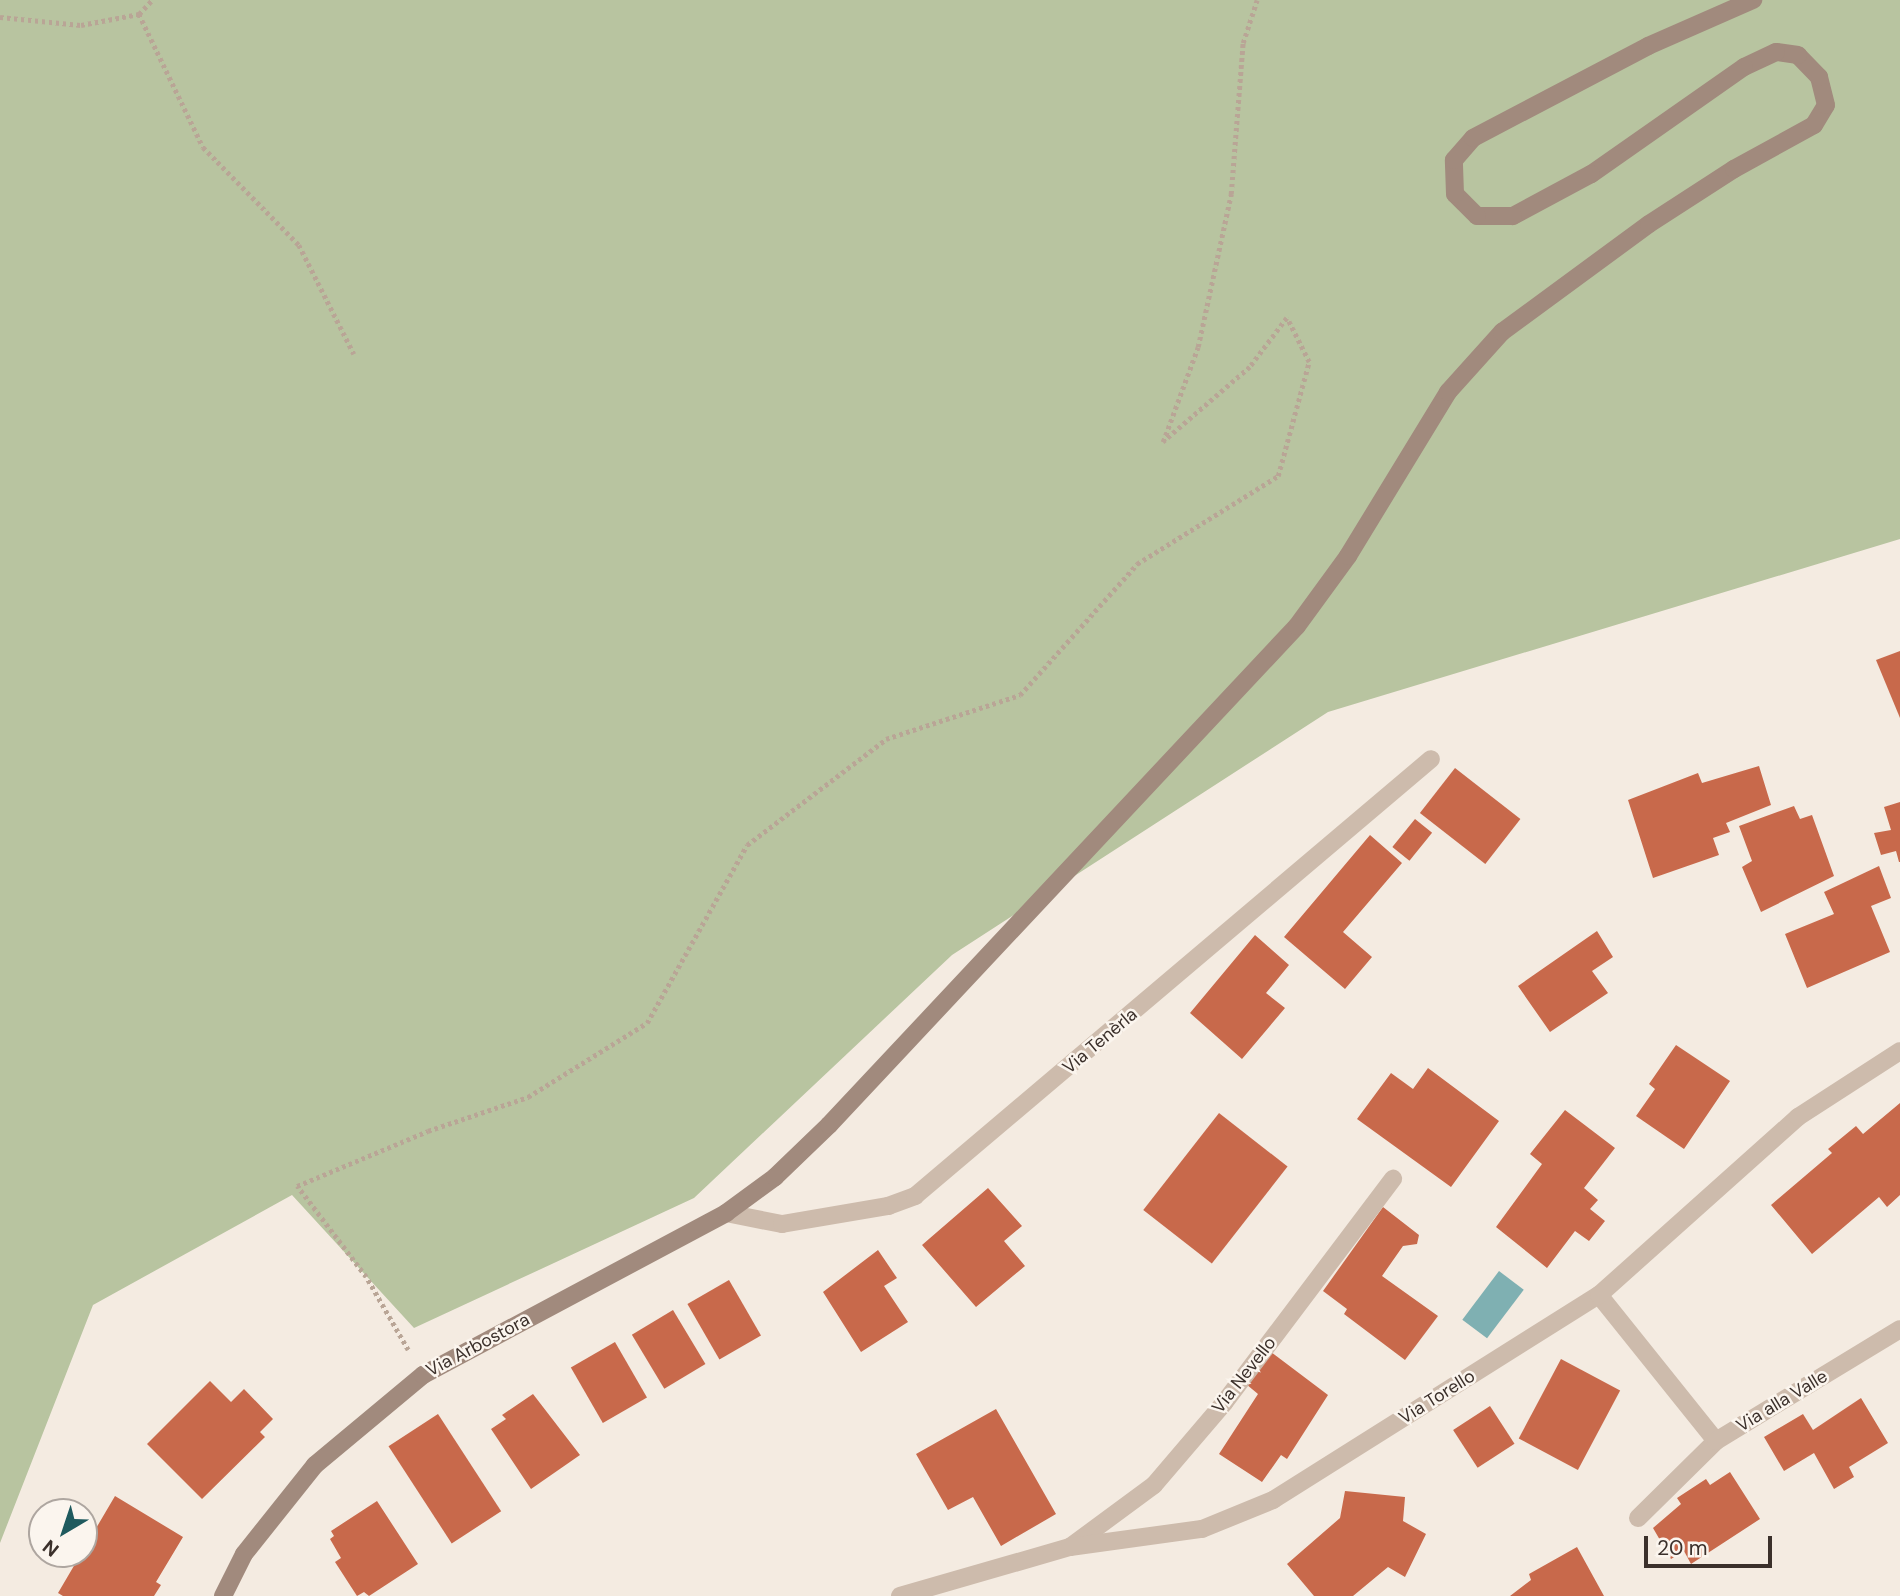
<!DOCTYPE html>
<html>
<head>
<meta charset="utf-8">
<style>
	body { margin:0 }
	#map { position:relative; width:1900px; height:1596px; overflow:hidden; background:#f4ebe1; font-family:"DM Sans",sans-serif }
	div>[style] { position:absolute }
	.green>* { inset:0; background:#b8c4a0 }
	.water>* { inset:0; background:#7fb0b2; transform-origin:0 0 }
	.building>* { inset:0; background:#c8694b; transform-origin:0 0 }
	.path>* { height:4.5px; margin-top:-2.25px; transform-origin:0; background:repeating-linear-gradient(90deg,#b9a596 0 3.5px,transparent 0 7px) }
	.lane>* { height:18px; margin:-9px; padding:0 9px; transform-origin:9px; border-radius:9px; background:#cdbbac }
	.street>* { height:18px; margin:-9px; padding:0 9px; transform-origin:9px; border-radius:9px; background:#cdbbac }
	.secondary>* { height:18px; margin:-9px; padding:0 9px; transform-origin:9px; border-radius:9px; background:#a18a7d }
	span { translate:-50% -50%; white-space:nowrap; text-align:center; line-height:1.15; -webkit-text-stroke:5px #fbf5ee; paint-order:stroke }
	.street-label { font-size:18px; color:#3b302b }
	.north { position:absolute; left:28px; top:1498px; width:70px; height:70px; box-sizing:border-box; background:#fbf5ee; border:2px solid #aea6a0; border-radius:50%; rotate:219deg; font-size:19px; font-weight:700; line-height:28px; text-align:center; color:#3b302b }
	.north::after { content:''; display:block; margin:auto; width:24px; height:32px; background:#1f5a5e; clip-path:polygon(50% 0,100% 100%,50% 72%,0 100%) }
	.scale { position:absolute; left:1644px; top:1536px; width:128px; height:32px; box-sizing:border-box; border:4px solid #3b302b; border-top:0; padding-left:9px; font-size:21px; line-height:24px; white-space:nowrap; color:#3b302b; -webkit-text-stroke:5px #fbf5ee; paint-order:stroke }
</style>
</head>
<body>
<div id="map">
	<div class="green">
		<i style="clip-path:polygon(0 0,1900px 0,1900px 539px,1328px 712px,952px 955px,694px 1198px,414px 1328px,292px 1195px,93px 1305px,0 1543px)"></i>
	</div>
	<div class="water">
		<i style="left:1499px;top:1271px;width:31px;height:61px;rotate:37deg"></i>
	</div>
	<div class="building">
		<i style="clip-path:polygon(1900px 651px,1900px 718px,1876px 660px)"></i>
		<i style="clip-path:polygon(1759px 766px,1771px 805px,1726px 823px,1730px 832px,1713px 838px,1719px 855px,1653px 878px,1628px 800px,1698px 773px,1702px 783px)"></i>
		<i style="left:1455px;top:768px;width:83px;height:57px;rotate:38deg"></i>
		<i style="clip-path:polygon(1900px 802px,1900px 862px,1899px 862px,1896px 851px,1881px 855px,1874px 833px,1891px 830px,1884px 807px)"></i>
		<i style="clip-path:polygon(1794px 806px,1800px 819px,1812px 815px,1834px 876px,1761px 912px,1742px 867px,1752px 861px,1739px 826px)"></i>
		<i style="left:1415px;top:819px;width:22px;height:36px;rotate:39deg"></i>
		<i style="clip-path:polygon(1370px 835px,1402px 863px,1343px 932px,1372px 957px,1345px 989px,1284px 937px)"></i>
		<i style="clip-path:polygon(1879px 866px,1891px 898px,1871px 906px,1890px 952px,1807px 988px,1785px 934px,1834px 914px,1824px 892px)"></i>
		<i style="clip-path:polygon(1597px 931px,1613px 957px,1592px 971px,1608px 993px,1550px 1032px,1518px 986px)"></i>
		<i style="clip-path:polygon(1255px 935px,1289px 965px,1266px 993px,1285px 1008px,1242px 1059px,1190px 1013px)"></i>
		<i style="clip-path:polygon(1676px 1045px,1730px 1081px,1684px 1149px,1636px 1116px,1655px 1089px,1649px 1084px)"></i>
		<i style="clip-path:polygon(1428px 1068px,1499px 1121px,1451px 1187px,1357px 1119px,1391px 1073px,1413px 1089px)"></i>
		<i style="clip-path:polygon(1900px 1103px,1900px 1195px,1887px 1207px,1879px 1197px,1812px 1254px,1771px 1205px,1832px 1153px,1828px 1149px,1856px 1126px,1863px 1134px)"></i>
		<i style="clip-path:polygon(1565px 1110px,1615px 1148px,1584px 1188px,1598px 1200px,1590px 1209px,1605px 1221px,1589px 1241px,1575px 1231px,1547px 1268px,1496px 1227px,1542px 1164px,1530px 1154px)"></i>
		<i style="left:1219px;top:1113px;width:87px;height:123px;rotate:38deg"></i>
		<i style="clip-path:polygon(988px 1188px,1022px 1226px,1004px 1241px,1025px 1266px,976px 1307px,922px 1245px)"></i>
		<i style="clip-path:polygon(1383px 1207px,1419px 1235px,1417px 1244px,1403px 1246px,1382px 1276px,1438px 1316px,1405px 1360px,1344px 1314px,1347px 1309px,1323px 1291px)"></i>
		<i style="clip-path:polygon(878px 1250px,897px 1278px,884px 1286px,908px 1322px,861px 1352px,823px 1292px)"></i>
		<i style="left:729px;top:1280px;width:64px;height:48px;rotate:60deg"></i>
		<i style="left:673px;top:1310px;width:63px;height:48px;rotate:59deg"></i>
		<i style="left:615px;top:1342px;width:64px;height:51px;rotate:60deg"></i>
		<i style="clip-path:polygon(1271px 1352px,1328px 1395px,1287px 1459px,1281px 1455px,1262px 1482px,1219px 1454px,1258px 1394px,1246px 1384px)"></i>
		<i style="left:1561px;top:1359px;width:67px;height:90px;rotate:28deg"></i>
		<i style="clip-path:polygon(210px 1381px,231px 1402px,244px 1389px,273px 1419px,260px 1432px,265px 1437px,202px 1499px,147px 1444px)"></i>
		<i style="clip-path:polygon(533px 1394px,580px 1455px,531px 1489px,491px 1429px,506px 1419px,502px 1415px)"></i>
		<i style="clip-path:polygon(1861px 1398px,1888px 1443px,1849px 1467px,1854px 1477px,1834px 1489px,1814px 1453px,1784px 1471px,1764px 1437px,1803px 1414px,1813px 1430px)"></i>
		<i style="left:1490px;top:1406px;width:45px;height:44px;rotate:57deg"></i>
		<i style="clip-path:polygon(996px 1409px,1056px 1514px,1001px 1546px,973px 1497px,948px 1510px,916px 1454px)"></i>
		<i style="left:438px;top:1414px;width:116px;height:59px;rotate:57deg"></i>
		<i style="clip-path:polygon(1730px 1472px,1760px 1519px,1691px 1564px,1684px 1551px,1671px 1559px,1653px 1528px,1681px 1504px,1677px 1498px,1706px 1479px,1710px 1485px)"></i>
		<i style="clip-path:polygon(1345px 1491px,1405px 1497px,1403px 1521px,1426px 1534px,1405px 1577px,1388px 1567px,1353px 1596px,1314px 1596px,1287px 1564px,1340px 1518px)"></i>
		<i style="clip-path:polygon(115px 1496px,183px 1537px,156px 1582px,161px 1585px,154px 1596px,63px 1596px,58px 1593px)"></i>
		<i style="clip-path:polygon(377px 1501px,418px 1564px,369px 1596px,364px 1592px,357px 1596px,335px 1562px,341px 1558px,330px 1539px,334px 1536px,331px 1531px)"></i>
		<i style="clip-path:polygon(1577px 1547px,1604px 1596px,1510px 1596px,1531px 1580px,1529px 1574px)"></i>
	</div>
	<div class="path">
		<i style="left:139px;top:14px;width:148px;rotate:64.3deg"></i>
		<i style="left:203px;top:147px;width:137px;rotate:45.6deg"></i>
		<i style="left:299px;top:245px;width:122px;rotate:63.2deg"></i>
		<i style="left:0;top:17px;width:81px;rotate:5.6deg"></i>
		<i style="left:81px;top:25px;width:59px;rotate:-10.7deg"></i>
		<i style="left:139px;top:14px;width:19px;rotate:-47deg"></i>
		<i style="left:408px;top:1350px;width:84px;rotate:-119.9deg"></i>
		<i style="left:366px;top:1277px;width:114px;rotate:-127.2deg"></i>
		<i style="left:297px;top:1186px;width:142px;rotate:-22.8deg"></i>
		<i style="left:428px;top:1131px;width:106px;rotate:-18.8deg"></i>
		<i style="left:528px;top:1097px;width:140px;rotate:-31.9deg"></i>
		<i style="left:647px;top:1023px;width:204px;rotate:-60.7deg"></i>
		<i style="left:747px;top:845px;width:175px;rotate:-37.3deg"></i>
		<i style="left:886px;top:739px;width:141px;rotate:-18.2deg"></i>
		<i style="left:1020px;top:695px;width:176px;rotate:-48.2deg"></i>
		<i style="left:1137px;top:564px;width:166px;rotate:-32deg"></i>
		<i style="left:1278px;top:476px;width:118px;rotate:-74.8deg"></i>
		<i style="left:1309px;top:362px;width:49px;rotate:-116.6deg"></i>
		<i style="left:1287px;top:318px;width:61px;rotate:127.1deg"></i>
		<i style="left:1250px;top:367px;width:115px;rotate:139.2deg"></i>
		<i style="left:1163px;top:442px;width:101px;rotate:-69.8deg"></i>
		<i style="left:1198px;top:347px;width:157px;rotate:-77.8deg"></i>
		<i style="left:1231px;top:194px;width:151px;rotate:-85.5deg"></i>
		<i style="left:1243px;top:43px;width:45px;rotate:-72deg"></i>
	</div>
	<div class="lane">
		<i style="left:1638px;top:1518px;width:110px;rotate:-44.6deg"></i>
		<i style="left:1070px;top:1547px;width:104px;rotate:-36.4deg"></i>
		<i style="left:1154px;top:1485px;width:108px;rotate:-49.5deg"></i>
		<i style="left:1224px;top:1403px;width:281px;rotate:-53deg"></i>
	</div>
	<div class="street">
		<i style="left:726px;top:1213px;width:57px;rotate:11.1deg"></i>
		<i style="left:782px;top:1224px;width:108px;rotate:-9.6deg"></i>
		<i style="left:888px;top:1206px;width:29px;rotate:-20deg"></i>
		<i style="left:915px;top:1196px;width:676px;rotate:-40.26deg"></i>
		<i style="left:1599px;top:1295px;width:187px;rotate:51.3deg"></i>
		<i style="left:1716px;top:1441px;width:215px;rotate:-31.3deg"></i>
		<i style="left:900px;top:1596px;width:177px;rotate:-16.1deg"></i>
		<i style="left:1070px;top:1547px;width:133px;rotate:-7.8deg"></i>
		<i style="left:1202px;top:1529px;width:77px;rotate:-22.2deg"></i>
		<i style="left:1273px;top:1500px;width:385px;rotate:-32.2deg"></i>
		<i style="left:1599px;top:1295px;width:267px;rotate:-41.8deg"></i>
		<i style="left:1798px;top:1117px;width:121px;rotate:-32.9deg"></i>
	</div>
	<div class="secondary">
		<i style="left:223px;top:1596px;width:47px;rotate:-63.4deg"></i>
		<i style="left:244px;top:1554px;width:114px;rotate:-51.4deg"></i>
		<i style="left:315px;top:1465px;width:141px;rotate:-39.8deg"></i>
		<i style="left:423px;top:1375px;width:344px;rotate:-28.1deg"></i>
		<i style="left:726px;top:1213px;width:61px;rotate:-36.3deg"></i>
		<i style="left:775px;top:1177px;width:75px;rotate:-43.9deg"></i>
		<i style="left:829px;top:1125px;width:684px;rotate:-46.84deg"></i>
		<i style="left:1297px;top:626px;width:87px;rotate:-53.9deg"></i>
		<i style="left:1348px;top:556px;width:192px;rotate:-58.6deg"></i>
		<i style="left:1448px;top:392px;width:81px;rotate:-48deg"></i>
		<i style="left:1502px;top:332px;width:182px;rotate:-36.3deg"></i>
		<i style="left:1649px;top:224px;width:101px;rotate:-32.9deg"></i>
		<i style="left:1734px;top:169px;width:91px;rotate:-28.8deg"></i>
		<i style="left:1814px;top:125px;width:23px;rotate:-59deg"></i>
		<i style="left:1826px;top:105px;width:29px;rotate:-104deg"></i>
		<i style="left:1819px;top:77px;width:30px;rotate:-134deg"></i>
		<i style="left:1798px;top:55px;width:22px;rotate:-172deg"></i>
		<i style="left:1776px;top:52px;width:35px;rotate:155deg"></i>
		<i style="left:1744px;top:67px;width:187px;rotate:145deg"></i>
		<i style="left:1591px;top:174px;width:89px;rotate:151.7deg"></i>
		<i style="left:1513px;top:216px;width:36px;rotate:180deg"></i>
		<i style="left:1477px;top:216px;width:31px;rotate:-135deg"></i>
		<i style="left:1455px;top:194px;width:34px;rotate:-92deg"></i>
		<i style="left:1454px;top:160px;width:29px;rotate:-49deg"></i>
		<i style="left:1473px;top:138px;width:198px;rotate:-27.7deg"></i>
		<i style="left:1648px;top:46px;width:115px;rotate:-23.7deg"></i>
	</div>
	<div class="street-label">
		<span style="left:1100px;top:1041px;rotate:-40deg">Via Tenèrla</span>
		<span style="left:478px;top:1345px;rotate:-28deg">Via Arbostora</span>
		<span style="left:1244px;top:1375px;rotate:-52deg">Via Nevello</span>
		<span style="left:1437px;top:1397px;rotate:-32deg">Via Torello</span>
		<span style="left:1782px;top:1401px;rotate:-31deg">Via alla Valle</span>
	</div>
	<div class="north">N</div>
	<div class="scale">20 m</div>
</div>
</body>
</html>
